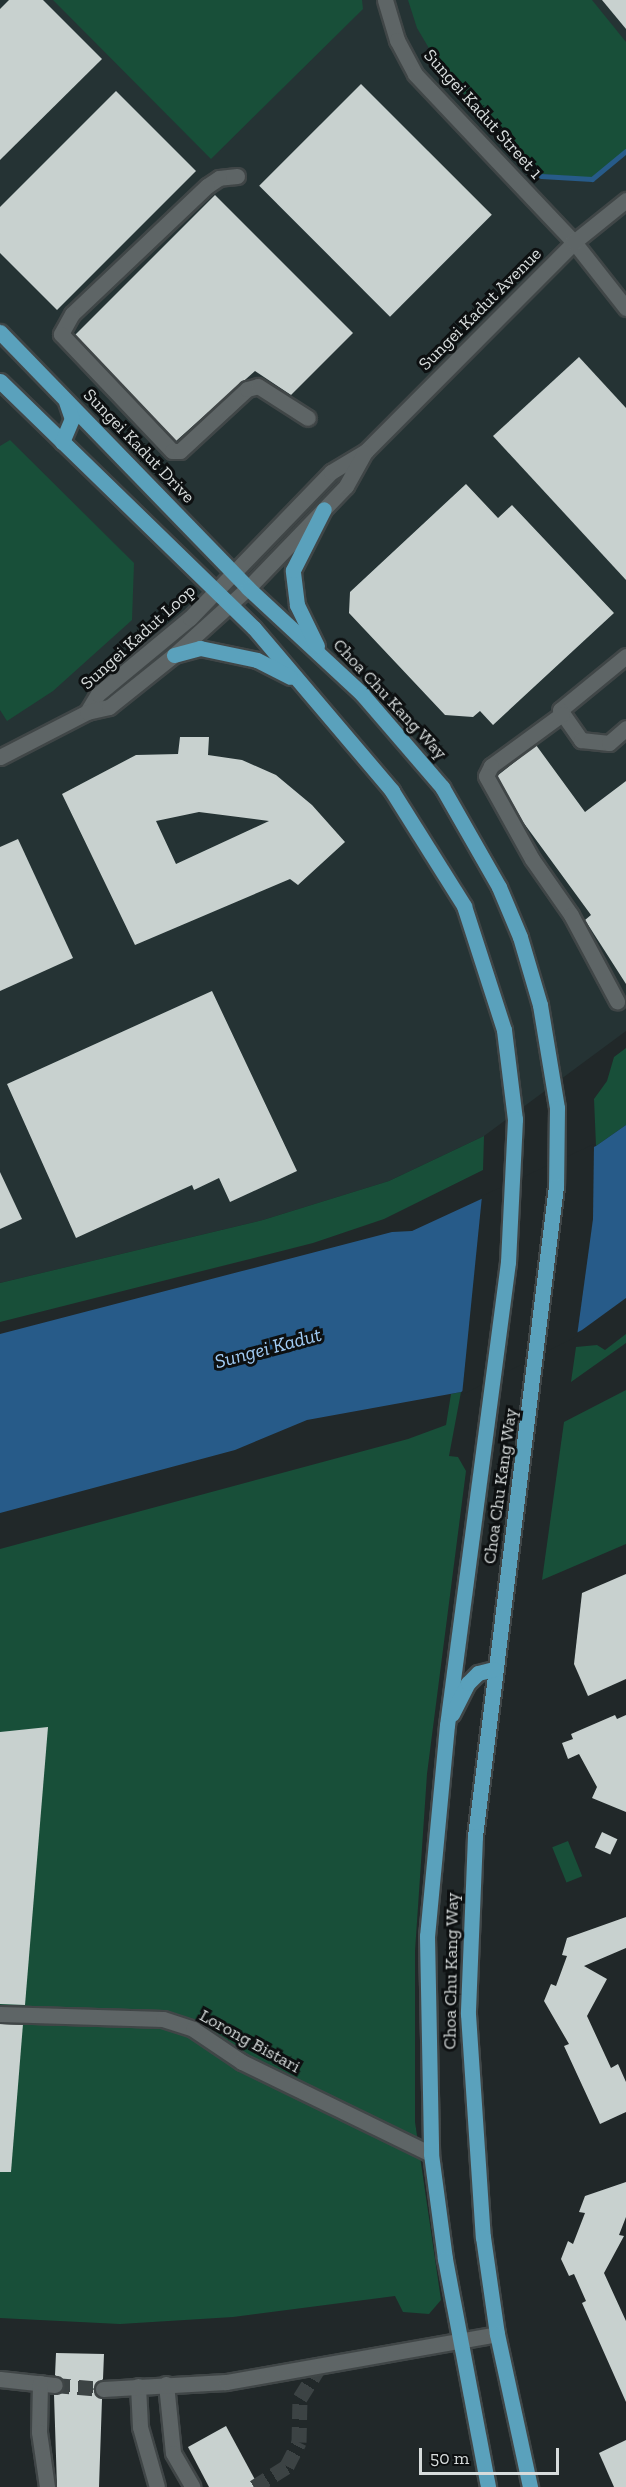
<!DOCTYPE html>
<html>
<head>
<meta charset="utf-8">
<style>
	body { margin:0 }
	#map { position:relative; width:626px; height:2487px; overflow:hidden; background:#212829; font-family:"Zilla Slab",serif }
	div>[style] { position:absolute }
	.built>* { inset:0; background:#253334 }
	.green>* { inset:0; background:#184f39; transform-origin:0 0 }
	.water>* { inset:0; background:#275b89 }
	.pier>* { inset:0; background:#212829 }
	.stream>* { height:5px; margin:-2.5px; padding:0 2.5px; transform-origin:2.5px; border-radius:2.5px; background:#275b89 }
	.building>* { inset:0; background:#c8d1cf; transform-origin:0 0 }
	.minor-tunnel>* { height:15px; margin-top:-7.5px; transform-origin:0; background:repeating-linear-gradient(90deg,#3c4344 0 15px,transparent 0 23px) }
	.roads { filter:drop-shadow(2px 0 #404647) drop-shadow(-2px 0 #404647) drop-shadow(0 2px #404647) drop-shadow(0 -2px #404647) }
	.minor>* { height:15px; margin:-7.5px; padding:0 7.5px; transform-origin:7.5px; border-radius:7.5px; background:#5e6566 }
	.major>* { height:15px; margin:-7.5px; padding:0 7.5px; transform-origin:7.5px; border-radius:7.5px; background:#5aa1bc }
	span { translate:-50% -50%; white-space:nowrap; text-align:center; line-height:1.15; -webkit-text-stroke:6px #0d1011; paint-order:stroke }
	.street-label { font-size:18px; color:#d7dcdc }
	.water-label { font-size:20px; color:#a3cef7; font-style:italic }
	.scale { position:absolute; left:419px; top:2448px; width:140px; height:27px; box-sizing:border-box; border:3px solid #d7dcdc; border-top:0; padding-left:8px; font-size:18px; line-height:21px; white-space:nowrap; color:#d7dcdc; -webkit-text-stroke:4px #0d1011; paint-order:stroke }
</style>
</head>
<body>
<div id="map">
	<div class="built">
		<i style="clip-path:polygon(0 0,626px 0,626px 1031px,484px 1136px,389px 1181px,263px 1220px,0 1283px)"></i>
	</div>
	<div class="green">
		<i style="clip-path:polygon(53px 0,362px 0,363px 9px,211px 159px)"></i>
		<i style="clip-path:polygon(408px 0,592px 0,626px 42px,626px 150px,592px 178px,541px 174px,443px 72px,417px 28px)"></i>
		<i style="clip-path:polygon(10px 440px,134px 563px,132px 620px,53px 691px,7px 721px,0 710px,0 446px)"></i>
		<i style="clip-path:polygon(626px 1048px,626px 1125px,596px 1146px,594px 1099px,607px 1081px,614px 1057px)"></i>
		<i style="clip-path:polygon(484px 1136px,483px 1170px,384px 1219px,313px 1243px,0 1322px,0 1283px,263px 1220px,389px 1181px)"></i>
		<i style="clip-path:polygon(626px 1334px,626px 1343px,571px 1382px,576px 1347px,597px 1345px,605px 1350px)"></i>
		<i style="clip-path:polygon(626px 1390px,626px 1544px,542px 1580px,564px 1422px)"></i>
		<i style="clip-path:polygon(461px 1392px,449px 1456px,458px 1457px,466px 1471px,427px 1774px,415px 1951px,415px 2122px,441px 2300px,429px 2314px,403px 2312px,395px 2296px,233px 2317px,120px 2324px,0 2318px,0 1549px,408px 1439px,446px 1425px,451px 1394px)"></i>
		<i style="left:568px;top:1841px;width:38px;height:17px;rotate:68deg"></i>
	</div>
	<div class="water">
		<i style="clip-path:polygon(626px 1125px,626px 1298px,582px 1330px,461px 1392px,307px 1420px,235px 1450px,0 1513px,0 1334px,392px 1232px,412px 1231px,596px 1146px)"></i>
	</div>
	<div class="pier">
		<i style="clip-path:polygon(594px 1144px,593px 1219px,577px 1336px,462px 1395px,482px 1196px)"></i>
	</div>
	<div class="stream">
		<i style="left:541px;top:176px;width:51px;rotate:3.4deg"></i>
		<i style="left:592px;top:179px;width:44px;rotate:-39.5deg"></i>
	</div>
	<div class="building">
		<i style="clip-path:polygon(9px 0,43px 0,102px 59px,0 160px,0 9px)"></i>
		<i style="clip-path:polygon(602px 0,626px 0,626px 29px)"></i>
		<i style="left:361px;top:84px;width:185px;height:144px;rotate:45deg"></i>
		<i style="clip-path:polygon(116px 91px,196px 171px,57px 310px,0 253px,0 207px)"></i>
		<i style="clip-path:polygon(215px 195px,353px 333px,291px 395px,255px 371px,176px 441px,75px 335px)"></i>
		<i style="clip-path:polygon(579px 357px,626px 408px,626px 580px,493px 436px)"></i>
		<i style="clip-path:polygon(466px 484px,498px 518px,512px 505px,614px 613px,493px 725px,480px 711px,473px 717px,445px 715px,349px 613px,350px 592px)"></i>
		<i style="clip-path:polygon(evenodd,180px 737px,209px 737px,208px 755px,242px 760px,276px 775px,312px 805px,345px 842px,298px 885px,290px 879px,135px 945px,62px 794px,136px 755px,178px 754px,180px 737px,199px 812px,269px 821px,176px 864px,156px 821px,199px 812px)"></i>
		<i style="clip-path:polygon(536px 745px,585px 812px,626px 781px,626px 984px,585px 920px,591px 915px,523px 822px,497px 776px)"></i>
		<i style="clip-path:polygon(18px 839px,73px 958px,0 991px,0 847px)"></i>
		<i style="clip-path:polygon(212px 991px,297px 1171px,230px 1202px,219px 1178px,194px 1190px,192px 1185px,76px 1238px,7px 1084px)"></i>
		<i style="clip-path:polygon(0 1172px,22px 1219px,0 1229px)"></i>
		<i style="clip-path:polygon(626px 1574px,626px 1679px,588px 1696px,574px 1664px,582px 1593px)"></i>
		<i style="clip-path:polygon(615px 1715px,617px 1719px,626px 1715px,626px 1812px,592px 1798px,597px 1787px,579px 1754px,568px 1759px,562px 1743px,573px 1739px,571px 1734px)"></i>
		<i style="clip-path:polygon(48px 1727px,25px 2005px,0 2004px,0 1732px)"></i>
		<i style="left:602px;top:1832px;width:17px;height:17px;rotate:25deg"></i>
		<i style="clip-path:polygon(626px 1917px,626px 1948px,584px 1966px,607px 1979px,587px 2016px,611px 2068px,618px 2064px,626px 2082px,626px 2112px,600px 2124px,564px 2046px,569px 2044px,544px 2001px,551px 1984px,556px 1986px,567px 1956px,562px 1955px,567px 1938px)"></i>
		<i style="clip-path:polygon(0 2024px,23px 2024px,11px 2172px,0 2172px)"></i>
		<i style="clip-path:polygon(626px 2182px,626px 2217px,619px 2235px,624px 2236px,604px 2273px,626px 2321px,626px 2402px,582px 2303px,586px 2301px,574px 2274px,569px 2276px,561px 2259px,568px 2241px,573px 2244px,585px 2213px,579px 2212px,585px 2196px)"></i>
		<i style="clip-path:polygon(56px 2353px,104px 2354px,103px 2379px,93px 2389px,102px 2399px,99px 2487px,57px 2487px,54px 2395px,65px 2385px,55px 2375px)"></i>
		<i style="clip-path:polygon(226px 2426px,259px 2487px,209px 2487px,188px 2447px)"></i>
		<i style="clip-path:polygon(626px 2440px,626px 2487px,614px 2487px,599px 2453px)"></i>
	</div>
	<div class="minor-tunnel">
		<i style="left:55px;top:2385px;width:48px;rotate:4.8deg"></i>
		<i style="left:254px;top:2487px;width:39px;rotate:-32deg"></i>
		<i style="left:287px;top:2466px;width:27px;rotate:-63deg"></i>
		<i style="left:299px;top:2442px;width:44px;rotate:-88.7deg"></i>
		<i style="left:300px;top:2398px;width:36px;rotate:-58deg"></i>
	</div>
	<div class="roads">
		<div class="minor">
			<i style="left:385px;top:0;width:42px;rotate:73.3deg"></i>
			<i style="left:397px;top:40px;width:38px;rotate:62deg"></i>
			<i style="left:415px;top:74px;width:231px;rotate:46.6deg"></i>
			<i style="left:574px;top:242px;width:84px;rotate:51.8deg"></i>
			<i style="left:237px;top:176px;width:18px;rotate:174deg"></i>
			<i style="left:219px;top:178px;width:14px;rotate:146deg"></i>
			<i style="left:207px;top:186px;width:186px;rotate:136.5deg"></i>
			<i style="left:72px;top:314px;width:23px;rotate:119deg"></i>
			<i style="left:61px;top:334px;width:161px;rotate:46.5deg"></i>
			<i style="left:172px;top:451px;width:8px"></i>
			<i style="left:180px;top:451px;width:91px;rotate:-42.8deg"></i>
			<i style="left:247px;top:389px;width:11px;rotate:-15deg"></i>
			<i style="left:258px;top:386px;width:59px;rotate:32.6deg"></i>
			<i style="left:626px;top:656px;width:85px;rotate:140.7deg"></i>
			<i style="left:560px;top:710px;width:37px;rotate:55deg"></i>
			<i style="left:581px;top:740px;width:28px;rotate:6deg"></i>
			<i style="left:609px;top:743px;width:23px;rotate:-41deg"></i>
			<i style="left:87px;top:712px;width:21px;rotate:-59deg"></i>
			<i style="left:98px;top:694px;width:119px;rotate:-39.6deg"></i>
			<i style="left:190px;top:618px;width:203px;rotate:-46deg"></i>
			<i style="left:331px;top:472px;width:41px;rotate:-31deg"></i>
			<i style="left:366px;top:451px;width:295px;rotate:-45.1deg"></i>
			<i style="left:574px;top:242px;width:67px;rotate:-38.9deg"></i>
			<i style="left:562px;top:714px;width:88px;rotate:143.8deg"></i>
			<i style="left:491px;top:766px;width:11px;rotate:117deg"></i>
			<i style="left:486px;top:776px;width:95px;rotate:61deg"></i>
			<i style="left:532px;top:859px;width:68px;rotate:55.1deg"></i>
			<i style="left:571px;top:915px;width:98px;rotate:61.9deg"></i>
			<i style="left:0;top:757px;width:98px;rotate:-27.3deg"></i>
			<i style="left:87px;top:712px;width:23px;rotate:-13deg"></i>
			<i style="left:109px;top:707px;width:83px;rotate:-38.7deg"></i>
			<i style="left:174px;top:655px;width:100px;rotate:-42.2deg"></i>
			<i style="left:248px;top:588px;width:141px;rotate:-46.1deg"></i>
			<i style="left:346px;top:486px;width:38px;rotate:-61deg"></i>
			<i style="left:0;top:2014px;width:163px;rotate:1.8deg"></i>
			<i style="left:163px;top:2019px;width:32px;rotate:18deg"></i>
			<i style="left:193px;top:2029px;width:59px;rotate:34deg"></i>
			<i style="left:242px;top:2062px;width:210px;rotate:26deg"></i>
			<i style="left:0;top:2379px;width:55px;rotate:6.2deg"></i>
			<i style="left:40px;top:2383px;width:49px;rotate:91.2deg"></i>
			<i style="left:39px;top:2432px;width:56px;rotate:81.7deg"></i>
			<i style="left:166px;top:2384px;width:69px;rotate:84.2deg"></i>
			<i style="left:173px;top:2453px;width:39px;rotate:60deg"></i>
			<i style="left:138px;top:2386px;width:41px;rotate:87.2deg"></i>
			<i style="left:140px;top:2427px;width:62px;rotate:74.2deg"></i>
			<i style="left:103px;top:2389px;width:123px;rotate:-3.3deg"></i>
			<i style="left:226px;top:2382px;width:275px;rotate:-10deg"></i>
		</div>
		<div class="major">
			<i style="left:0;top:332px;width:356px;rotate:45.9deg"></i>
			<i style="left:248px;top:588px;width:156px;rotate:42.9deg"></i>
			<i style="left:362px;top:694px;width:123px;rotate:49.3deg"></i>
			<i style="left:442px;top:787px;width:115px;rotate:60.3deg"></i>
			<i style="left:499px;top:887px;width:54px;rotate:67.2deg"></i>
			<i style="left:520px;top:937px;width:71px;rotate:73.6deg"></i>
			<i style="left:540px;top:1005px;width:104px;rotate:80.6deg"></i>
			<i style="left:557px;top:1108px;width:78px;rotate:90.7deg"></i>
			<i style="left:556px;top:1186px;width:655px;rotate:97.1deg"></i>
			<i style="left:475px;top:1836px;width:178px;rotate:92.3deg"></i>
			<i style="left:468px;top:2014px;width:224px;rotate:86.2deg"></i>
			<i style="left:483px;top:2237px;width:98px;rotate:81.8deg"></i>
			<i style="left:497px;top:2334px;width:157px;rotate:77.8deg"></i>
			<i style="left:0;top:381px;width:354px;rotate:44.2deg"></i>
			<i style="left:254px;top:628px;width:214px;rotate:49.7deg"></i>
			<i style="left:392px;top:791px;width:136px;rotate:57.9deg"></i>
			<i style="left:464px;top:906px;width:130px;rotate:72.1deg"></i>
			<i style="left:504px;top:1030px;width:90px;rotate:83deg"></i>
			<i style="left:515px;top:1119px;width:143px;rotate:92.8deg"></i>
			<i style="left:508px;top:1262px;width:467px;rotate:97.5deg"></i>
			<i style="left:447px;top:1725px;width:212px;rotate:95.4deg"></i>
			<i style="left:427px;top:1936px;width:218px;rotate:88.9deg"></i>
			<i style="left:431px;top:2154px;width:106px;rotate:82.4deg"></i>
			<i style="left:445px;top:2259px;width:232px;rotate:79.3deg"></i>
			<i style="left:62px;top:442px;width:25px;rotate:-67deg"></i>
			<i style="left:72px;top:419px;width:18px;rotate:-109deg"></i>
			<i style="left:317px;top:646px;width:46px;rotate:-116deg"></i>
			<i style="left:297px;top:605px;width:35px;rotate:-97deg"></i>
			<i style="left:293px;top:570px;width:68px;rotate:-63.1deg"></i>
			<i style="left:174px;top:655px;width:27px;rotate:-15deg"></i>
			<i style="left:200px;top:648px;width:58px;rotate:11.9deg"></i>
			<i style="left:257px;top:660px;width:37px;rotate:27deg"></i>
			<i style="left:452px;top:1714px;width:35px;rotate:-63deg"></i>
			<i style="left:468px;top:1683px;width:14px;rotate:-45deg"></i>
			<i style="left:478px;top:1673px;width:16px;rotate:-14deg"></i>
		</div>
	</div>
	<div class="street-label">
		<span style="left:483px;top:114px;rotate:48deg">Sungei Kadut Street 1</span>
		<span style="left:480px;top:309px;rotate:-45deg">Sungei Kadut Avenue</span>
		<span style="left:139px;top:446px;rotate:46deg">Sungei Kadut Drive</span>
		<span style="left:138px;top:637px;rotate:-42deg">Sungei Kadut Loop</span>
		<span style="left:390px;top:699px;rotate:47deg">Choa Chu Kang Way</span>
		<span style="left:500px;top:1486px;rotate:-82deg">Choa Chu Kang Way</span>
		<span style="left:451px;top:1971px;rotate:-89deg">Choa Chu Kang Way</span>
		<span style="left:250px;top:2041px;rotate:29deg">Lorong Bistari</span>
	</div>
	<div class="water-label">
		<span style="left:268px;top:1348px;rotate:-15deg">Sungei Kadut</span>
	</div>
	<div class="scale">50 m</div>
</div>
</body>
</html>
